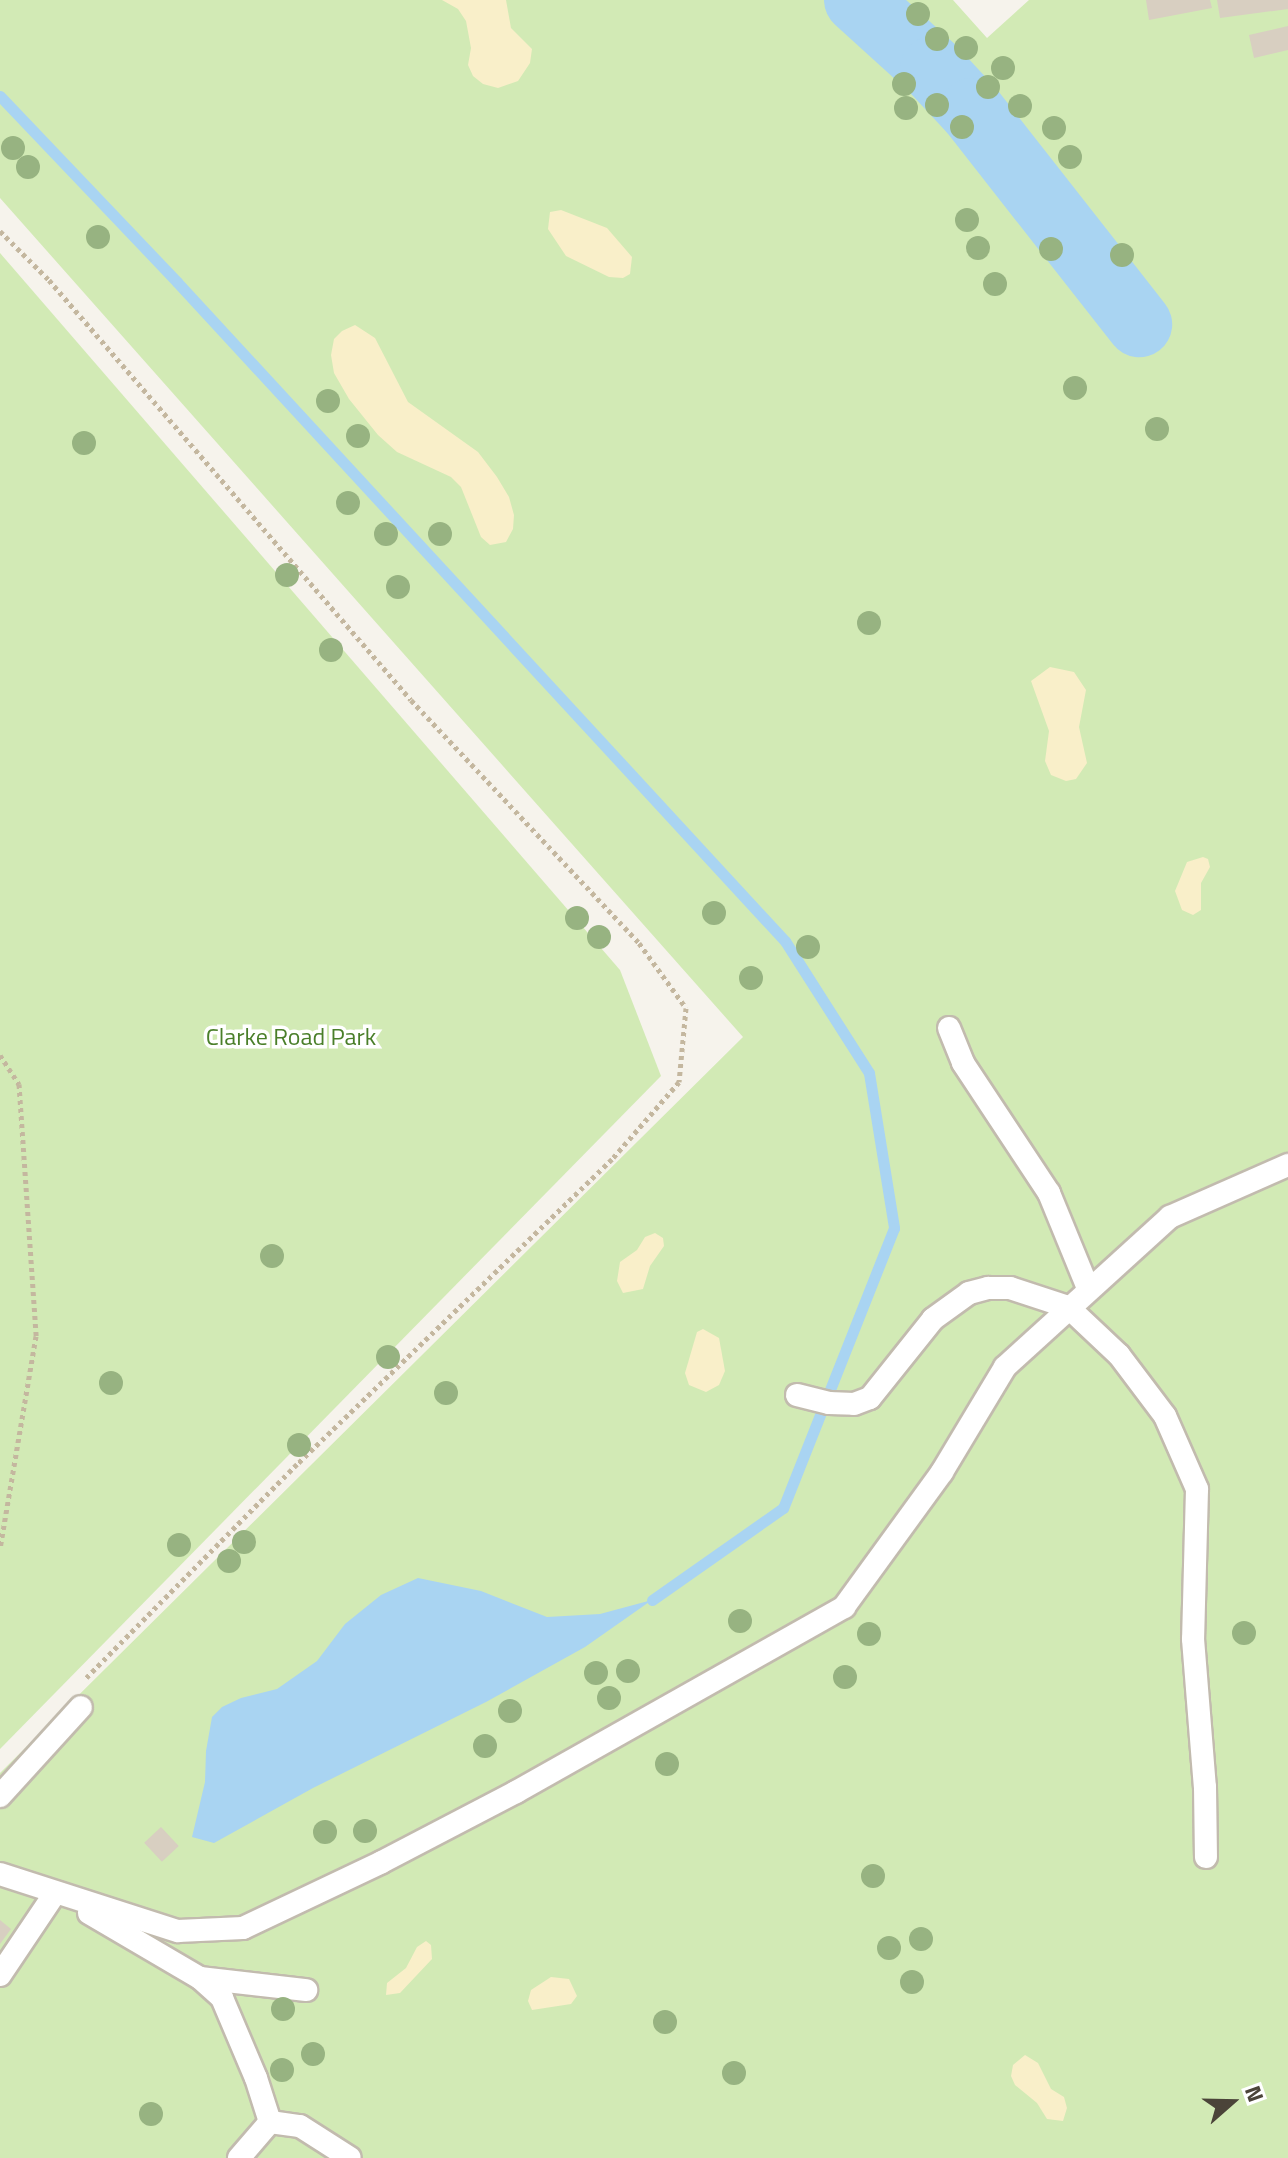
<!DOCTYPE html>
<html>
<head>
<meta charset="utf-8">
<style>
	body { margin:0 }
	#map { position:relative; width:1288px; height:2158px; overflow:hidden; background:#f6f3ec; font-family:"Titillium Web",sans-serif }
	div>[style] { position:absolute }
	.green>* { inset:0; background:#d2eab5 }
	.sand>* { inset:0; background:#f9efc9 }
	.water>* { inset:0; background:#a9d4f2 }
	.stream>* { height:11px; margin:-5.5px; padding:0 5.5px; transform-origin:5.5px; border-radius:5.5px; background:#a9d4f2 }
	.river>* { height:66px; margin:-33px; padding:0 33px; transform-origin:33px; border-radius:33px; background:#a9d4f2 }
	.building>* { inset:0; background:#d8cfc1; transform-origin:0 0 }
	.path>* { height:5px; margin-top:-2.5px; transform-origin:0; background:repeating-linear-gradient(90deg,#c4b79f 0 4px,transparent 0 8px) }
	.roads { filter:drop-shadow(2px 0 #c2bbae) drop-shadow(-2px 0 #c2bbae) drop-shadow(0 2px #c2bbae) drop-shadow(0 -2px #c2bbae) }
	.lane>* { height:22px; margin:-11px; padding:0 11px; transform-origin:11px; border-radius:11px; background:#fff }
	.trees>* { width:24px; height:24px; margin:-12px; border-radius:50%; background:#97b381 }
	span { translate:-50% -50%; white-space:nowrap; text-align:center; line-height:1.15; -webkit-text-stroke:7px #fff; paint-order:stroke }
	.park-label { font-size:24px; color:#4a7f2a }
	.north { position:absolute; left:1192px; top:2062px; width:80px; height:80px; -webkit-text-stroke:6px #fff; paint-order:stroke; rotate:70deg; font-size:22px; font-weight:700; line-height:32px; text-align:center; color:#4b4439 }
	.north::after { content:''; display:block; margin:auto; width:28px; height:36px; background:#4b4439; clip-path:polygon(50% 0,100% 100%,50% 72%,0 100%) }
</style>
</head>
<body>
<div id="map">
	<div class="green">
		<i style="clip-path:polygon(0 0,953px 0,987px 38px,1029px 0,1288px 0,1288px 2158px,0 2158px,0 1773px,743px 1037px,0 198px)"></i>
		<i style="clip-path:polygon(0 253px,620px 970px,661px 1076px,0 1749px)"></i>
	</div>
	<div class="sand">
		<i style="clip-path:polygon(442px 0,506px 0,511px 28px,532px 49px,530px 63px,518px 81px,498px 88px,483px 84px,473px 76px,468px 65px,471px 48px,466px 21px,458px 9px)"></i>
		<i style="clip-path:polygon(561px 210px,607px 228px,632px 257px,630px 274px,623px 278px,609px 277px,566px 256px,548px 229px,550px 212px)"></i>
		<i style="clip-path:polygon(355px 325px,375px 338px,408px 402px,478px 452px,497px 477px,509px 497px,514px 515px,513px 529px,506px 542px,490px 545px,481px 537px,461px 487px,451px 477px,397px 452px,378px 435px,349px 399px,334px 373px,331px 355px,334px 339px,342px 331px)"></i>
		<i style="clip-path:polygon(1050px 667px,1074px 672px,1086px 690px,1079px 727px,1087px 763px,1076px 779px,1066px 781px,1051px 775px,1045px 761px,1049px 731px,1031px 681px)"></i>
		<i style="clip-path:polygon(1203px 857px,1208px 859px,1210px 867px,1201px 883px,1201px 910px,1193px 915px,1182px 910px,1175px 891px,1187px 862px)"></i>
		<i style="clip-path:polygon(655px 1233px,663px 1238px,664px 1246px,650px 1266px,643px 1289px,623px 1293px,617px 1281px,620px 1262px,637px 1250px,645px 1237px)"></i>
		<i style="clip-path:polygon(703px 1329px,719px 1338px,725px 1371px,719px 1385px,706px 1392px,689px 1385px,685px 1373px,697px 1332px)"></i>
		<i style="clip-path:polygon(426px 1941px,431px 1945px,432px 1959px,400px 1993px,386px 1995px,387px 1983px,406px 1968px,417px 1947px)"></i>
		<i style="clip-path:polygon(551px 1977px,569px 1979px,577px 1996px,571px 2004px,532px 2010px,528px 2001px,531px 1990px)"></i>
		<i style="clip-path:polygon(1025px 2055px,1038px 2063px,1051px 2089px,1064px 2097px,1067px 2108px,1063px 2121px,1047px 2119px,1037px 2103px,1015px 2085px,1011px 2076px,1013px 2065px)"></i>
	</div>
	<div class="water">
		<i style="clip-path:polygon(418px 1578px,481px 1591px,547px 1617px,600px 1614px,652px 1600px,585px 1647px,486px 1702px,313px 1788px,214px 1843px,192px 1837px,205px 1782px,206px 1751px,212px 1717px,222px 1707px,241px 1698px,277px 1689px,317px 1661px,345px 1624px,381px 1595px)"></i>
	</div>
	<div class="stream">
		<i style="left:0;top:96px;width:257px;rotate:46.4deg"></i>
		<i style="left:177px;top:282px;width:897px;rotate:47.31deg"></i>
		<i style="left:785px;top:941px;width:156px;rotate:57.5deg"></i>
		<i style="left:869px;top:1073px;width:157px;rotate:80.8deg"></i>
		<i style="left:894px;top:1228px;width:301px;rotate:111.6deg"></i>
		<i style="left:783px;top:1508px;width:160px;rotate:144.9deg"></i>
	</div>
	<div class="river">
		<i style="left:857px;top:0;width:103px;rotate:42.2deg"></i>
		<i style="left:933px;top:69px;width:57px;rotate:47.1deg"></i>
		<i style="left:972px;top:111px;width:271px;rotate:51.9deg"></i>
	</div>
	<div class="building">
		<i style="clip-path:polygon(1146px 0,1210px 0,1212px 8px,1149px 20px)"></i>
		<i style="clip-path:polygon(1217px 0,1288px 0,1288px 9px,1220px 18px)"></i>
		<i style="clip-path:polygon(1288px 26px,1288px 50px,1254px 58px,1249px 35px)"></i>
		<i style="left:161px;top:1827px;width:26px;height:23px;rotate:47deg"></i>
		<i style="clip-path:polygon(0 1920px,11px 1929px,0 1944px)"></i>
	</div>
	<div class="path">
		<i style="left:0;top:231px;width:69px;rotate:45deg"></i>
		<i style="left:49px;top:280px;width:554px;rotate:49.24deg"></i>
		<i style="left:411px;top:700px;width:333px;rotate:46.8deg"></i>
		<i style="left:639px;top:943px;width:80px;rotate:54.1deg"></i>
		<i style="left:686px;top:1008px;width:74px;rotate:95.4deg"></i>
		<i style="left:679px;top:1082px;width:102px;rotate:131deg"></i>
		<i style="left:612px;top:1159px;width:438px;rotate:135.9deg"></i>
		<i style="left:297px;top:1464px;width:303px;rotate:134.6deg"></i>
		<i style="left:0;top:1055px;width:35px;rotate:57deg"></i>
		<i style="left:19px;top:1084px;width:253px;rotate:86.1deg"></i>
		<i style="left:36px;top:1336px;width:215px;rotate:99.6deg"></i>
	</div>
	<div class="roads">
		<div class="lane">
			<i style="left:949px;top:1028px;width:38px;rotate:68deg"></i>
			<i style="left:963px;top:1063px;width:156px;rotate:56.5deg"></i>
			<i style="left:1049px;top:1193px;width:103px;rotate:67.7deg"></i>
			<i style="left:797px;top:1395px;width:33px;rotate:14deg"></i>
			<i style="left:829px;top:1403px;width:25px;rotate:2deg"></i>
			<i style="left:854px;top:1404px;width:17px;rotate:-21deg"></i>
			<i style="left:870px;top:1398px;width:101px;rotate:-51.4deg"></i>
			<i style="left:933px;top:1319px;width:44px;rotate:-35.8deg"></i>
			<i style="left:969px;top:1293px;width:20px;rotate:-15deg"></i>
			<i style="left:988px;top:1288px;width:22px"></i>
			<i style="left:1010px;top:1288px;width:61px;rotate:18.1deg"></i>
			<i style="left:1068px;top:1307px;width:70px;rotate:43.3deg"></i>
			<i style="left:1119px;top:1355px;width:76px;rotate:53deg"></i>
			<i style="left:1165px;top:1416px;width:80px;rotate:66.3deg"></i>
			<i style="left:1197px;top:1489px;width:150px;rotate:91.5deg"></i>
			<i style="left:1193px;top:1639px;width:148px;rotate:85.4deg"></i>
			<i style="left:1205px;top:1787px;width:70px;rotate:89.2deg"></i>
			<i style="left:0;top:1796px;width:120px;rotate:-47.7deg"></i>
			<i style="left:0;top:1874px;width:187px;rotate:17.8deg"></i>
			<i style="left:178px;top:1931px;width:65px;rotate:-2.6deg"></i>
			<i style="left:243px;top:1928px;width:154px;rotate:-25.4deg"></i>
			<i style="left:382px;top:1862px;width:151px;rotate:-27.6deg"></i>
			<i style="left:516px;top:1792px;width:377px;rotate:-29.4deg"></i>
			<i style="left:844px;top:1607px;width:167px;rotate:-54deg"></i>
			<i style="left:942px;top:1472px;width:122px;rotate:-59deg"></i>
			<i style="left:1005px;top:1367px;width:223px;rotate:-42.3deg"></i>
			<i style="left:1170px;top:1217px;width:129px;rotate:-23.8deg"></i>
			<i style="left:89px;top:1913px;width:129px;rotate:30.4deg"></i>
			<i style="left:200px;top:1978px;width:30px;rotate:42deg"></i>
			<i style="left:222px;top:1998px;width:87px;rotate:67deg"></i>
			<i style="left:256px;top:2078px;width:46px;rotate:72.3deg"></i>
			<i style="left:0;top:1975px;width:99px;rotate:-56.1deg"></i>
			<i style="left:200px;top:1978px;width:107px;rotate:6.5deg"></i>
			<i style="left:239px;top:2158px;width:48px;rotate:-49.3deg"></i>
			<i style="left:270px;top:2122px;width:30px;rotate:8deg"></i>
			<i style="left:300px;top:2126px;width:59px;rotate:32.6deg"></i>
		</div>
	</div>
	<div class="trees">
		<i style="left:918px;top:14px"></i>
		<i style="left:937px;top:39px"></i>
		<i style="left:966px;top:48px"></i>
		<i style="left:1003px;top:68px"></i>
		<i style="left:904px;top:84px"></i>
		<i style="left:988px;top:87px"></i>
		<i style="left:937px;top:105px"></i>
		<i style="left:1020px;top:106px"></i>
		<i style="left:906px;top:108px"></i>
		<i style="left:962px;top:127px"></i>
		<i style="left:1054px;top:128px"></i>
		<i style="left:13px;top:148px"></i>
		<i style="left:1070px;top:157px"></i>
		<i style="left:28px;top:167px"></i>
		<i style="left:967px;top:220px"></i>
		<i style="left:98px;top:237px"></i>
		<i style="left:978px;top:248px"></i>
		<i style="left:1051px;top:249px"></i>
		<i style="left:1122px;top:255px"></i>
		<i style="left:995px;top:284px"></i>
		<i style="left:1075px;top:388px"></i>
		<i style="left:328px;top:401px"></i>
		<i style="left:1157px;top:429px"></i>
		<i style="left:358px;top:436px"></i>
		<i style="left:84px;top:443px"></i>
		<i style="left:348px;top:503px"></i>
		<i style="left:386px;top:534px"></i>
		<i style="left:440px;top:534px"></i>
		<i style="left:287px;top:575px"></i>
		<i style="left:398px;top:587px"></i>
		<i style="left:869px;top:623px"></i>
		<i style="left:331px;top:650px"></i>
		<i style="left:714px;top:913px"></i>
		<i style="left:577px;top:918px"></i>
		<i style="left:599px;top:937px"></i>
		<i style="left:808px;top:947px"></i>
		<i style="left:751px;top:978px"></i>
		<i style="left:272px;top:1256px"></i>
		<i style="left:388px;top:1357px"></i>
		<i style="left:111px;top:1383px"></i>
		<i style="left:446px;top:1393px"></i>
		<i style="left:299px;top:1445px"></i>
		<i style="left:244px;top:1542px"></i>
		<i style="left:179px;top:1545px"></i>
		<i style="left:229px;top:1561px"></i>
		<i style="left:740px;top:1621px"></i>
		<i style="left:1244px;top:1633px"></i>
		<i style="left:869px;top:1634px"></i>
		<i style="left:628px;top:1671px"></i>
		<i style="left:596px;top:1673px"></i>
		<i style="left:845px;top:1677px"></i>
		<i style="left:609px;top:1698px"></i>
		<i style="left:510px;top:1711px"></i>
		<i style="left:485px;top:1746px"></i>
		<i style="left:667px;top:1764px"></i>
		<i style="left:365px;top:1831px"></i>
		<i style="left:325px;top:1832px"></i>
		<i style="left:873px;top:1876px"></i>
		<i style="left:921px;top:1939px"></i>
		<i style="left:889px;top:1948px"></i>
		<i style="left:912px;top:1982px"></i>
		<i style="left:283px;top:2009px"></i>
		<i style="left:665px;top:2022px"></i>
		<i style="left:313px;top:2054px"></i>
		<i style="left:282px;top:2070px"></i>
		<i style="left:734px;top:2073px"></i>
		<i style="left:151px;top:2114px"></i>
	</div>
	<div class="park-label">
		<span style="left:291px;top:1037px">Clarke Road Park</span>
	</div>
	<div class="north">N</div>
</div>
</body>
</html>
